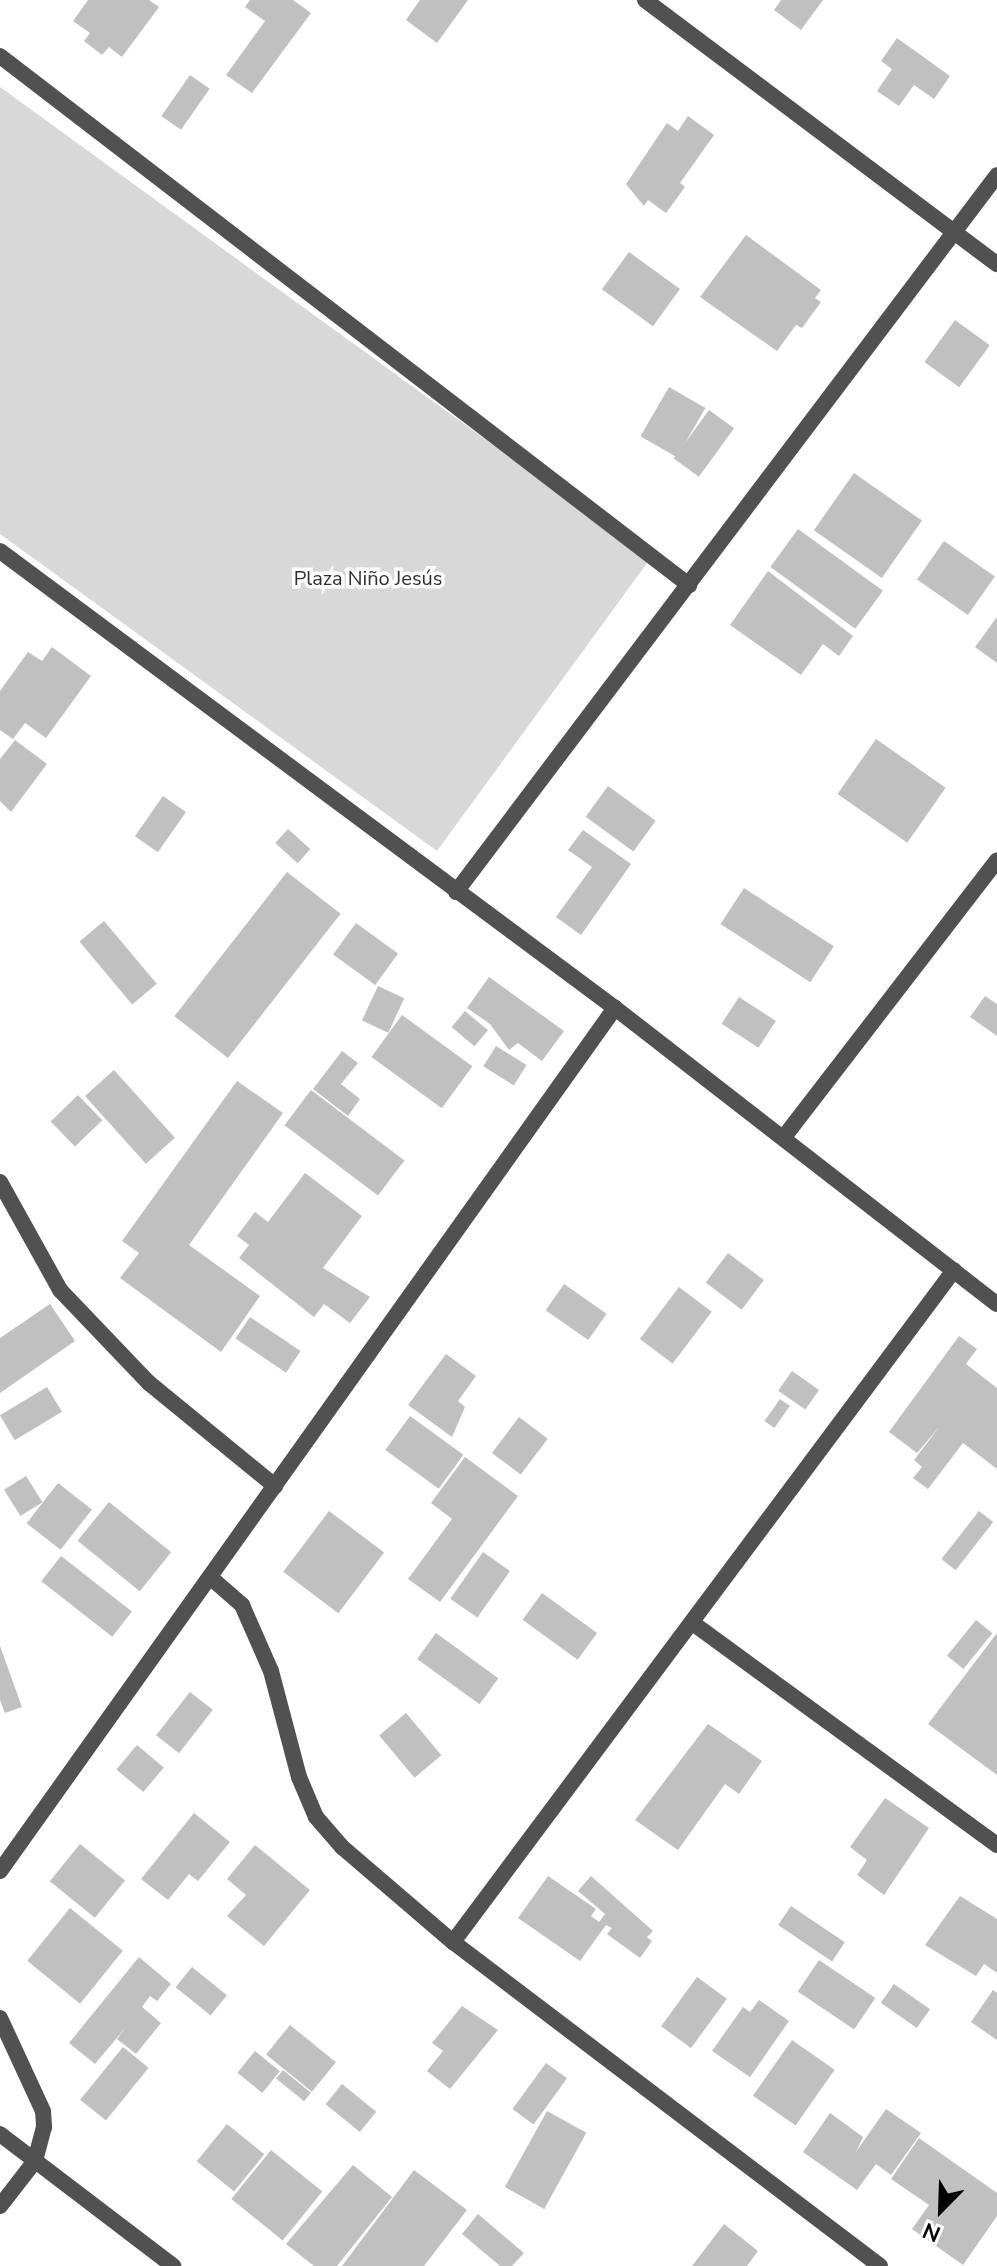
<!DOCTYPE html>
<html>
<head>
<meta charset="utf-8">
<style>
	body { margin:0 }
	#map { position:relative; width:997px; height:2266px; overflow:hidden; background:#fff; font-family:"Nunito Sans",sans-serif }
	div>[style] { position:absolute }
	.green>* { inset:0; background:#d8d8d8 }
	.building>* { inset:0; background:#c0c0c0; transform-origin:0 0 }
	.street>* { height:16px; margin:-8px; padding:0 8px; transform-origin:8px; border-radius:8px; background:#515151 }
	span { translate:-50% -50%; white-space:nowrap; text-align:center; line-height:1.15; -webkit-text-stroke:7px #fff; paint-order:stroke }
	.park-label { font-size:20px; color:#2f2f2f }
	.north { position:absolute; left:901px; top:2170px; width:80px; height:80px; -webkit-text-stroke:6px #fff; paint-order:stroke; rotate:203deg; font-size:22px; font-weight:700; line-height:32px; text-align:center; color:#000 }
	.north::after { content:''; display:block; margin:auto; width:28px; height:36px; background:#000; clip-path:polygon(50% 0,100% 100%,50% 72%,0 100%) }
</style>
</head>
<body>
<div id="map">
	<div class="green">
		<i style="clip-path:polygon(0 87px,650px 559px,437px 851px,0 534px)"></i>
	</div>
	<div class="building">
		<i style="clip-path:polygon(88px 0,149px 0,159px 7px,122px 57px,109px 47px,102px 55px,84px 41px,90px 33px,73px 21px)"></i>
		<i style="clip-path:polygon(250px 0,293px 0,311px 13px,252px 93px,226px 75px,265px 21px,245px 7px)"></i>
		<i style="clip-path:polygon(420px 0,468px 0,437px 43px,406px 20px)"></i>
		<i style="clip-path:polygon(781px 0,823px 0,801px 30px,774px 10px)"></i>
		<i style="clip-path:polygon(897px 38px,950px 76px,934px 99px,914px 85px,899px 106px,877px 91px,892px 69px,881px 61px)"></i>
		<i style="left:190px;top:75px;width:24px;height:50px;rotate:35deg"></i>
		<i style="clip-path:polygon(688px 116px,714px 135px,680px 183px,685px 187px,666px 213px,648px 200px,644px 206px,626px 184px,667px 123px,678px 131px)"></i>
		<i style="clip-path:polygon(746px 235px,821px 290px,815px 298px,821px 302px,802px 328px,796px 325px,777px 351px,700px 297px)"></i>
		<i style="left:629px;top:252px;width:63px;height:46px;rotate:36deg"></i>
		<i style="left:955px;top:320px;width:43px;height:52px;rotate:36deg"></i>
		<i style="left:669px;top:387px;width:42px;height:57px;rotate:30deg"></i>
		<i style="left:709px;top:410px;width:31px;height:60px;rotate:36deg"></i>
		<i style="left:854px;top:473px;width:83px;height:70px;rotate:35deg"></i>
		<i style="left:798px;top:529px;width:105px;height:47px;rotate:36deg"></i>
		<i style="left:944px;top:541px;width:62px;height:47px;rotate:35deg"></i>
		<i style="clip-path:polygon(768px 571px,853px 636px,839px 656px,823px 644px,801px 675px,730px 625px)"></i>
		<i style="clip-path:polygon(997px 617px,997px 663px,975px 647px)"></i>
		<i style="clip-path:polygon(52px 647px,91px 676px,46px 738px,25px 723px,13px 739px,0 730px,0 691px,28px 652px,42px 661px)"></i>
		<i style="left:876px;top:739px;width:85px;height:67px;rotate:35deg"></i>
		<i style="clip-path:polygon(15px 740px,47px 764px,11px 812px,0 801px,0 759px)"></i>
		<i style="left:608px;top:786px;width:59px;height:38px;rotate:36deg"></i>
		<i style="left:163px;top:796px;width:28px;height:49px;rotate:35deg"></i>
		<i style="left:288px;top:829px;width:30px;height:19px;rotate:42deg"></i>
		<i style="clip-path:polygon(583px 830px,631px 864px,581px 935px,556px 917px,592px 867px,568px 850px)"></i>
		<i style="left:287px;top:872px;width:68px;height:183px;rotate:38deg"></i>
		<i style="left:744px;top:888px;width:107px;height:43px;rotate:33deg"></i>
		<i style="left:104px;top:921px;width:82px;height:32px;rotate:50deg"></i>
		<i style="left:356px;top:923px;width:52px;height:39px;rotate:36deg"></i>
		<i style="clip-path:polygon(489px 977px,564px 1031px,542px 1061px,518px 1043px,509px 1050px,490px 1024px,467px 1008px)"></i>
		<i style="left:378px;top:986px;width:29px;height:38px;rotate:25deg"></i>
		<i style="clip-path:polygon(985px 996px,997px 1004px,997px 1036px,970px 1017px)"></i>
		<i style="left:739px;top:997px;width:44px;height:32px;rotate:33deg"></i>
		<i style="left:465px;top:1011px;width:30px;height:21px;rotate:40deg"></i>
		<i style="left:402px;top:1015px;width:87px;height:52px;rotate:36deg"></i>
		<i style="left:496px;top:1046px;width:36px;height:24px;rotate:32deg"></i>
		<i style="clip-path:polygon(342px 1051px,358px 1063px,341px 1084px,360px 1099px,348px 1116px,313px 1089px)"></i>
		<i style="left:114px;top:1070px;width:91px;height:39px;rotate:48deg"></i>
		<i style="clip-path:polygon(237px 1081px,283px 1113px,189px 1245px,260px 1296px,221px 1352px,120px 1278px,139px 1253px,122px 1241px)"></i>
		<i style="left:311px;top:1090px;width:117px;height:44px;rotate:37deg"></i>
		<i style="left:78px;top:1095px;width:35px;height:38px;rotate:46deg"></i>
		<i style="clip-path:polygon(305px 1173px,362px 1216px,323px 1268px,370px 1297px,350px 1323px,324px 1304px,314px 1317px,239px 1258px,249px 1245px,237px 1236px,255px 1212px,268px 1222px)"></i>
		<i style="left:728px;top:1253px;width:45px;height:37px;rotate:37deg"></i>
		<i style="left:564px;top:1284px;width:52px;height:32px;rotate:35deg"></i>
		<i style="left:679px;top:1287px;width:41px;height:65px;rotate:37deg"></i>
		<i style="clip-path:polygon(50px 1304px,75px 1341px,0 1393px,0 1338px)"></i>
		<i style="left:250px;top:1317px;width:61px;height:26px;rotate:34deg"></i>
		<i style="clip-path:polygon(959px 1336px,977px 1349px,966px 1364px,997px 1388px,997px 1469px,963px 1443px,928px 1489px,913px 1478px,922px 1467px,914px 1460px,940px 1426px,917px 1453px,889px 1432px)"></i>
		<i style="clip-path:polygon(446px 1354px,476px 1376px,458px 1401px,465px 1407px,452px 1437px,408px 1405px)"></i>
		<i style="left:792px;top:1371px;width:33px;height:24px;rotate:35deg"></i>
		<i style="left:47px;top:1387px;width:29px;height:55px;rotate:59deg"></i>
		<i style="left:780px;top:1399px;width:12px;height:27px;rotate:35deg"></i>
		<i style="left:410px;top:1416px;width:66px;height:42px;rotate:36deg"></i>
		<i style="left:519px;top:1417px;width:36px;height:45px;rotate:37deg"></i>
		<i style="clip-path:polygon(465px 1457px,518px 1496px,440px 1602px,408px 1579px,452px 1519px,431px 1503px)"></i>
		<i style="left:26px;top:1476px;width:31px;height:26px;rotate:58deg"></i>
		<i style="left:58px;top:1483px;width:43px;height:51px;rotate:38deg"></i>
		<i style="left:109px;top:1502px;width:80px;height:50px;rotate:39deg"></i>
		<i style="left:329px;top:1511px;width:69px;height:76px;rotate:37deg"></i>
		<i style="left:979px;top:1511px;width:18px;height:61px;rotate:38deg"></i>
		<i style="left:483px;top:1552px;width:33px;height:57px;rotate:35deg"></i>
		<i style="left:61px;top:1556px;width:90px;height:32px;rotate:38deg"></i>
		<i style="left:542px;top:1593px;width:68px;height:33px;rotate:36deg"></i>
		<i style="left:976px;top:1620px;width:21px;height:46px;rotate:39deg"></i>
		<i style="left:436px;top:1633px;width:77px;height:32px;rotate:36deg"></i>
		<i style="clip-path:polygon(997px 1633px,997px 1775px,928px 1724px)"></i>
		<i style="clip-path:polygon(0 1646px,22px 1707px,5px 1713px,0 1700px)"></i>
		<i style="left:190px;top:1692px;width:29px;height:55px;rotate:38deg"></i>
		<i style="left:406px;top:1713px;width:55px;height:35px;rotate:50deg"></i>
		<i style="clip-path:polygon(708px 1724px,762px 1761px,739px 1794px,725px 1784px,678px 1850px,635px 1820px)"></i>
		<i style="left:137px;top:1745px;width:35px;height:32px;rotate:40deg"></i>
		<i style="clip-path:polygon(885px 1798px,929px 1828px,884px 1895px,857px 1875px,867px 1860px,850px 1847px)"></i>
		<i style="clip-path:polygon(194px 1813px,230px 1842px,198px 1881px,189px 1874px,168px 1900px,141px 1879px)"></i>
		<i style="left:80px;top:1844px;width:58px;height:48px;rotate:39deg"></i>
		<i style="clip-path:polygon(255px 1845px,310px 1890px,264px 1946px,227px 1916px,246px 1895px,227px 1879px)"></i>
		<i style="clip-path:polygon(548px 1876px,596px 1909px,591px 1916px,599px 1922px,605px 1914px,578px 1891px,591px 1876px,653px 1931px,647px 1937px,652px 1941px,640px 1958px,607px 1934px,612px 1928px,606px 1925px,580px 1961px,518px 1918px)"></i>
		<i style="clip-path:polygon(960px 1896px,997px 1919px,997px 1973px,984px 1964px,976px 1976px,925px 1945px)"></i>
		<i style="left:791px;top:1906px;width:65px;height:23px;rotate:34deg"></i>
		<i style="left:70px;top:1908px;width:68px;height:68px;rotate:39deg"></i>
		<i style="clip-path:polygon(139px 1957px,171px 1984px,157px 2001px,150px 1996px,142px 2007px,161px 2023px,136px 2054px,117px 2039px,126px 2027px,95px 2064px,69px 2043px)"></i>
		<i style="left:819px;top:1960px;width:68px;height:38px;rotate:34deg"></i>
		<i style="left:192px;top:1967px;width:45px;height:26px;rotate:39deg"></i>
		<i style="left:697px;top:1977px;width:37px;height:61px;rotate:36deg"></i>
		<i style="left:894px;top:1984px;width:44px;height:23px;rotate:35deg"></i>
		<i style="clip-path:polygon(993px 1990px,997px 1993px,997px 2040px,971px 2022px)"></i>
		<i style="clip-path:polygon(759px 2000px,789px 2021px,750px 2077px,712px 2051px,743px 2007px,750px 2012px)"></i>
		<i style="clip-path:polygon(462px 2006px,498px 2030px,450px 2089px,427px 2071px,443px 2051px,432px 2043px)"></i>
		<i style="left:290px;top:2025px;width:59px;height:38px;rotate:39deg"></i>
		<i style="left:792px;top:2040px;width:52px;height:68px;rotate:35deg"></i>
		<i style="left:123px;top:2047px;width:33px;height:68px;rotate:39deg"></i>
		<i style="left:255px;top:2051px;width:32px;height:28px;rotate:39deg"></i>
		<i style="left:546px;top:2063px;width:26px;height:57px;rotate:36deg"></i>
		<i style="left:283px;top:2070px;width:36px;height:11px;rotate:39deg"></i>
		<i style="left:342px;top:2084px;width:44px;height:26px;rotate:39deg"></i>
		<i style="clip-path:polygon(886px 2109px,921px 2133px,891px 2175px,876px 2164px,857px 2190px,803px 2152px,830px 2113px,863px 2137px,856px 2152px)"></i>
		<i style="left:547px;top:2111px;width:45px;height:87px;rotate:29deg"></i>
		<i style="left:227px;top:2124px;width:48px;height:48px;rotate:39deg"></i>
		<i style="clip-path:polygon(919px 2138px,997px 2193px,997px 2216px,963px 2265px,912px 2229px,929px 2205px,891px 2179px)"></i>
		<i style="left:271px;top:2150px;width:66px;height:63px;rotate:39deg"></i>
		<i style="clip-path:polygon(353px 2165px,392px 2197px,337px 2266px,314px 2266px,286px 2244px)"></i>
		<i style="clip-path:polygon(414px 2170px,467px 2210px,424px 2266px,342px 2266px)"></i>
		<i style="clip-path:polygon(478px 2214px,524px 2253px,512px 2266px,500px 2266px,462px 2234px)"></i>
		<i style="clip-path:polygon(724px 2224px,758px 2251px,747px 2266px,692px 2266px)"></i>
	</div>
	<div class="street">
		<i style="left:645px;top:0;width:440px;rotate:36.9deg"></i>
		<i style="left:0;top:56px;width:869px;rotate:37.52deg"></i>
		<i style="left:0;top:551px;width:766px;rotate:36.62deg"></i>
		<i style="left:615px;top:1008px;width:483px;rotate:37.8deg"></i>
		<i style="left:456px;top:892px;width:898px;rotate:-52.96deg"></i>
		<i style="left:784px;top:1137px;width:349px;rotate:-52.4deg"></i>
		<i style="left:0;top:1182px;width:124px;rotate:60.9deg"></i>
		<i style="left:60px;top:1290px;width:129px;rotate:46.3deg"></i>
		<i style="left:149px;top:1383px;width:163px;rotate:39.3deg"></i>
		<i style="left:210px;top:1577px;width:43px;rotate:41.2deg"></i>
		<i style="left:242px;top:1605px;width:72px;rotate:66.3deg"></i>
		<i style="left:271px;top:1671px;width:110px;rotate:75.2deg"></i>
		<i style="left:299px;top:1777px;width:43px;rotate:67deg"></i>
		<i style="left:316px;top:1817px;width:40px;rotate:49deg"></i>
		<i style="left:342px;top:1847px;width:146px;rotate:40.6deg"></i>
		<i style="left:453px;top:1942px;width:536px;rotate:37.19deg"></i>
		<i style="left:694px;top:1624px;width:375px;rotate:36.1deg"></i>
		<i style="left:0;top:1871px;width:1060px;rotate:-54.53deg"></i>
		<i style="left:453px;top:1942px;width:838px;rotate:-53.29deg"></i>
		<i style="left:0;top:2018px;width:102px;rotate:65.2deg"></i>
		<i style="left:43px;top:2111px;width:16px;rotate:86deg"></i>
		<i style="left:44px;top:2127px;width:35px;rotate:105deg"></i>
		<i style="left:35px;top:2161px;width:57px;rotate:127.9deg"></i>
		<i style="left:0;top:2134px;width:218px;rotate:37.3deg"></i>
	</div>
	<div class="park-label">
		<span style="left:368px;top:578px">Plaza Niño Jesús</span>
	</div>
	<div class="north">N</div>
</div>
</body>
</html>
